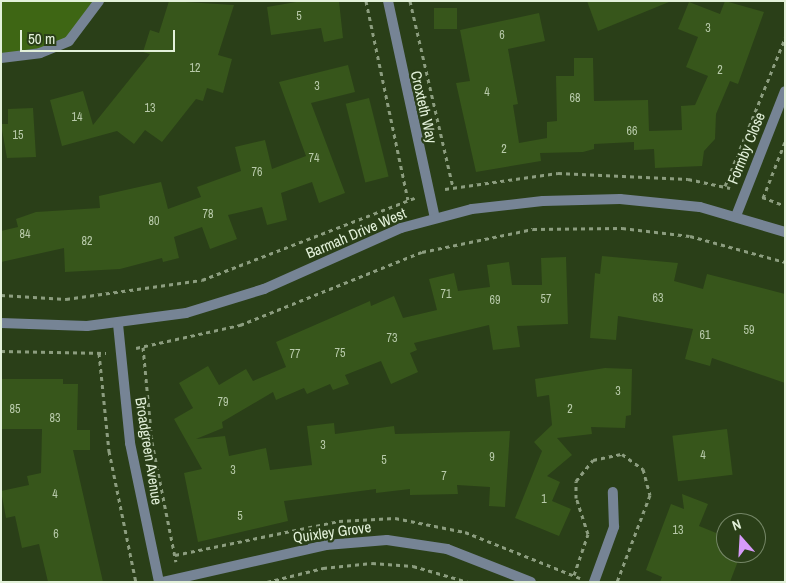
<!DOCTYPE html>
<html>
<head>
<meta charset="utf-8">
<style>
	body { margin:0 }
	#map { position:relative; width:786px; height:583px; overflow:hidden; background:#2a3f18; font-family:"Archivo Narrow",sans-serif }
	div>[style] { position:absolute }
	.green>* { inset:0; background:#3e6614 }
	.building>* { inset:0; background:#37561b; transform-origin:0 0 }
	.path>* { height:3px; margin-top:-1.5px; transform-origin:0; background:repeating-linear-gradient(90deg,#8c9d7f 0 4px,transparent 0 8px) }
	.minor>* { height:10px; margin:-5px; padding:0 5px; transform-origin:5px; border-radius:5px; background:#768495 }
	span { translate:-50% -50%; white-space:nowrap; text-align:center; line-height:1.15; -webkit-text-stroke:4.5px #2a3f18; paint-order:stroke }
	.number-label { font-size:12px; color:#b8caaa }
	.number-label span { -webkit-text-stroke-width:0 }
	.street-label { font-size:15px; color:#e3f1da }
	.frame { position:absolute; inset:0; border:2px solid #e3f1da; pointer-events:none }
	.north { position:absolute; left:716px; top:513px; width:50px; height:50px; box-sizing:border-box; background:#2a3f18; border:1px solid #748666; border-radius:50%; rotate:341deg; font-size:14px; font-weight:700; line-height:20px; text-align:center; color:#e3f1da }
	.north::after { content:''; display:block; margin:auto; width:18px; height:22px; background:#d79bf9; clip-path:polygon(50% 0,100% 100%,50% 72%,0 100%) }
	.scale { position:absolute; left:20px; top:30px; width:155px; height:22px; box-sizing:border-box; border:2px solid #e3f1da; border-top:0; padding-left:6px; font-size:15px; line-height:18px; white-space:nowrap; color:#e3f1da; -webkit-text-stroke:4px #2a3f18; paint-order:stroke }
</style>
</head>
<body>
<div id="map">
	<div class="green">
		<i style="clip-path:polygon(1px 1px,99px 1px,69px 41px,1px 58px)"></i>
	</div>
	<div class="building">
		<i style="clip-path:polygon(169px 1px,234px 5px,218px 55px,232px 59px,223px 93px,207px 88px,203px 101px,196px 99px,162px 142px,145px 130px,134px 144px,117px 131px,62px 146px,50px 100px,83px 91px,93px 125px,150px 54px,143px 52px,150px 30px,159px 33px)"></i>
		<i style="clip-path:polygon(302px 1px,339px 1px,343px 38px,324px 42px,321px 28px,271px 35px,267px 7px)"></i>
		<i style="clip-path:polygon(587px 1px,668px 1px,669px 2px,598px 31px)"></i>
		<i style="clip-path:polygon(725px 1px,764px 12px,738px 84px,730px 81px,716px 114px,715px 139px,704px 151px,702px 166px,655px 168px,654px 149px,634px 150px,634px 142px,594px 144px,594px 149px,583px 152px,540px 153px,541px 161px,476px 172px,456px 83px,470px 81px,460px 30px,539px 13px,545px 41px,508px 49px,518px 104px,513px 105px,519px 143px,547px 138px,547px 122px,557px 121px,556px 76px,574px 76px,574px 58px,593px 58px,594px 101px,648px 100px,649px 131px,682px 130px,681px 106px,695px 105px,708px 76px,686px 67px,698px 37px,678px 29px,689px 2px,720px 14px)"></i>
		<i style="left:434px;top:8px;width:23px;height:21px"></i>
		<i style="clip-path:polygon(348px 65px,355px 92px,311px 103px,345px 193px,319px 203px,312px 182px,281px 193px,287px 220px,267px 225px,262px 207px,228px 215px,237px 239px,210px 249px,202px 227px,174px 237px,179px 258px,163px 262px,162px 258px,120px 269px,65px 272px,64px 248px,1px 262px,1px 231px,18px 227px,16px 219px,36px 212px,100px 208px,99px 196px,161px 182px,168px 209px,201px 197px,197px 187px,241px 171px,235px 147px,265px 140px,272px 169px,306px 156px,279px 82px)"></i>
		<i style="left:369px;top:98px;width:81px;height:24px;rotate:76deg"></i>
		<i style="clip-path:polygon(33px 108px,36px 157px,7px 158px,1px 124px,8px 124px,8px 109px)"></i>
		<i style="clip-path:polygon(602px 256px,678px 263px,674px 281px,703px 289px,707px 274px,785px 294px,785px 383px,712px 358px,710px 366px,685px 359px,693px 329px,618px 316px,616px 340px,590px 338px,595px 273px,600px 274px)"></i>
		<i style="clip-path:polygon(566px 257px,568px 324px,517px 326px,520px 347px,493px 350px,489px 325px,414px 343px,417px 350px,410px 353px,418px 372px,391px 384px,381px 361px,345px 375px,349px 384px,333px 390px,330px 384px,307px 394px,304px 388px,276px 400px,273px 392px,222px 422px,223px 428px,196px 439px,225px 436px,229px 456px,266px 448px,270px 470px,312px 465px,307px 426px,334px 423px,335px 434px,394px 426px,395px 434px,510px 431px,505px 507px,489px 506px,490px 487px,457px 485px,458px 494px,410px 495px,410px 489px,376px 493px,376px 489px,284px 501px,288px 521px,198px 542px,184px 473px,202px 469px,174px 419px,193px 408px,179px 383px,208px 366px,219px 385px,246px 369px,253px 381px,286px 367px,276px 342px,370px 301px,371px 306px,394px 296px,403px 318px,437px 310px,429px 279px,454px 273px,458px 291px,490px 287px,487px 265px,509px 262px,512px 285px,542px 285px,541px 258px)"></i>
		<i style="clip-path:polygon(605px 368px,632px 369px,631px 415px,626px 416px,625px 428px,591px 427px,592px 434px,557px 438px,572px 455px,547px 476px,560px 482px,552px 501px,571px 509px,559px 536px,515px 518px,542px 451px,534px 442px,552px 425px,549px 395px,537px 397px,535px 379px)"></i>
		<i style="clip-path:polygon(1px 379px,63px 379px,63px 384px,78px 384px,77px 430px,90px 430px,90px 450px,73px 450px,103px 582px,48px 582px,39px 544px,22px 548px,15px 516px,6px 518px,1px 491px,29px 485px,27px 476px,41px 473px,42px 429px,1px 429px)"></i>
		<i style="left:727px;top:429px;width:46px;height:55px;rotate:83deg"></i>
		<i style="clip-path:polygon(682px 494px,708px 504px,699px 526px,726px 537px,726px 553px,741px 553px,730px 582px,660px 582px,662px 577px,646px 570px,671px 504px,684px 509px)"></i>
	</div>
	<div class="path">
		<i style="left:366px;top:1px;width:203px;rotate:78.1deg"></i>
		<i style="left:410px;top:1px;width:191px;rotate:77deg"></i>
		<i style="left:725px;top:186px;width:160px;rotate:-67.9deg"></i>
		<i style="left:445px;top:189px;width:114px;rotate:-8.1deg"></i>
		<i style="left:558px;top:173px;width:130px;rotate:2.6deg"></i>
		<i style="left:688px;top:179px;width:43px;rotate:12.1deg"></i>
		<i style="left:762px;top:197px;width:25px;rotate:21deg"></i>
		<i style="left:763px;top:198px;width:60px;rotate:-68.6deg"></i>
		<i style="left:1px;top:295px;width:65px;rotate:3.5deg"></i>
		<i style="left:66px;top:299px;width:137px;rotate:-8deg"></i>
		<i style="left:202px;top:280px;width:228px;rotate:-21.1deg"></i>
		<i style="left:143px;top:347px;width:95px;rotate:84.6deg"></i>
		<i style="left:152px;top:442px;width:122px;rotate:78.7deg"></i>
		<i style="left:136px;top:348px;width:107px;rotate:-12.5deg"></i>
		<i style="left:240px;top:325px;width:196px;rotate:-21.9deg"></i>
		<i style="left:422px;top:252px;width:113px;rotate:-11.7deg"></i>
		<i style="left:533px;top:229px;width:89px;rotate:-0.6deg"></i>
		<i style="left:622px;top:228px;width:68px;rotate:6.7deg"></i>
		<i style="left:690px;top:236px;width:98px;rotate:15.3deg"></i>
		<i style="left:1px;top:351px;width:105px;rotate:1.1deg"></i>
		<i style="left:99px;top:353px;width:99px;rotate:84.2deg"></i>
		<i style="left:109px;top:451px;width:134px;rotate:78.4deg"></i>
		<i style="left:175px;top:555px;width:167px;rotate:-11.7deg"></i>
		<i style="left:339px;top:521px;width:56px;rotate:-3.1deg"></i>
		<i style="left:395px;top:518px;width:71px;rotate:11.3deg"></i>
		<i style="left:465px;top:532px;width:124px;rotate:21.8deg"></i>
		<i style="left:574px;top:575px;width:43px;rotate:-71.1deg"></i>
		<i style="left:588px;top:534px;width:38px;rotate:-108deg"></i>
		<i style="left:576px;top:498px;width:17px;rotate:-90deg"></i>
		<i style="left:576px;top:481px;width:27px;rotate:-51deg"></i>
		<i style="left:593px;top:460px;width:30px;rotate:-12deg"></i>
		<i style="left:622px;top:454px;width:26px;rotate:36deg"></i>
		<i style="left:643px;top:469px;width:27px;rotate:75deg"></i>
		<i style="left:650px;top:495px;width:93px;rotate:110.8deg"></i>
		<i style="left:267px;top:582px;width:58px;rotate:-14deg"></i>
		<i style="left:323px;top:568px;width:49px;rotate:-5.8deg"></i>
		<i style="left:372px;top:563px;width:41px;rotate:4.2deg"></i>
		<i style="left:413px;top:566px;width:57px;rotate:16.2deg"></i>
	</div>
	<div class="minor">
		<i style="left:388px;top:1px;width:222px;rotate:77.8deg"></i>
		<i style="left:1px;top:58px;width:39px;rotate:-7deg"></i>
		<i style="left:40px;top:53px;width:31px;rotate:-22deg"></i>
		<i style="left:69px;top:41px;width:50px;rotate:-53.1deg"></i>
		<i style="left:736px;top:216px;width:134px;rotate:-68.6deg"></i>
		<i style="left:1px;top:323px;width:86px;rotate:2deg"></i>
		<i style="left:87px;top:326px;width:100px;rotate:-7.5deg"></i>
		<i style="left:186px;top:313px;width:82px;rotate:-17.1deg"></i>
		<i style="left:264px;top:289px;width:150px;rotate:-24deg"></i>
		<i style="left:401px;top:228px;width:73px;rotate:-15deg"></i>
		<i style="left:472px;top:209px;width:71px;rotate:-6.4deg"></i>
		<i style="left:543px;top:201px;width:77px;rotate:-1.5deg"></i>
		<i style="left:620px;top:199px;width:80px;rotate:5.7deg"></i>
		<i style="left:700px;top:207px;width:89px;rotate:16.4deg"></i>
		<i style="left:118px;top:324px;width:120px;rotate:84.2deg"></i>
		<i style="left:130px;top:443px;width:142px;rotate:78.2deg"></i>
		<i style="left:163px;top:582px;width:167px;rotate:-12.8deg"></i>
		<i style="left:326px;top:545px;width:61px;rotate:-4.7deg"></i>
		<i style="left:387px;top:540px;width:61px;rotate:8.5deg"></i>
		<i style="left:447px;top:549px;width:90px;rotate:21.4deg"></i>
		<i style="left:594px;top:582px;width:59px;rotate:-70deg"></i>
		<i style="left:614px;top:527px;width:35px;rotate:-92deg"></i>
	</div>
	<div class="number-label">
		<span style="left:299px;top:17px">5</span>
		<span style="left:708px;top:29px">3</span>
		<span style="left:502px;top:36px">6</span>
		<span style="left:195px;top:69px">12</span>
		<span style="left:720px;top:71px">2</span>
		<span style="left:317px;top:87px">3</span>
		<span style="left:487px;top:93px">4</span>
		<span style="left:575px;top:99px">68</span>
		<span style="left:150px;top:109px">13</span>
		<span style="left:77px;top:118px">14</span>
		<span style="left:632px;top:132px">66</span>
		<span style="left:18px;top:136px">15</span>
		<span style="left:504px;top:150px">2</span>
		<span style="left:314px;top:159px">74</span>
		<span style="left:257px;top:173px">76</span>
		<span style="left:208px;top:215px">78</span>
		<span style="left:154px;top:222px">80</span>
		<span style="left:25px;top:235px">84</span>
		<span style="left:87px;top:242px">82</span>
		<span style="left:446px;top:295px">71</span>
		<span style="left:658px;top:299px">63</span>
		<span style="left:546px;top:300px">57</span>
		<span style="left:495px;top:301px">69</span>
		<span style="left:749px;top:331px">59</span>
		<span style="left:705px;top:336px">61</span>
		<span style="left:392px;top:339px">73</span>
		<span style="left:340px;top:354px">75</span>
		<span style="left:295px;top:355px">77</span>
		<span style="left:618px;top:392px">3</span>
		<span style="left:223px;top:403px">79</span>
		<span style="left:15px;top:410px">85</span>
		<span style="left:570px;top:410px">2</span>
		<span style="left:55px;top:419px">83</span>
		<span style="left:323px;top:446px">3</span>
		<span style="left:703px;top:456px">4</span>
		<span style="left:492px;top:458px">9</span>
		<span style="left:384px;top:461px">5</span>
		<span style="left:233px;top:471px">3</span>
		<span style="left:444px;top:477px">7</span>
		<span style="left:55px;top:495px">4</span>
		<span style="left:544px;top:500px">1</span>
		<span style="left:240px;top:517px">5</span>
		<span style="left:678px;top:531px">13</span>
		<span style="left:56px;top:535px">6</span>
	</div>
	<div class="street-label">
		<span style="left:424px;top:107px;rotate:77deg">Croxteth Way</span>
		<span style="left:746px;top:148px;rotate:-68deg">Formby Close</span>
		<span style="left:356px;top:233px;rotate:-23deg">Barmah Drive West</span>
		<span style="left:149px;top:451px;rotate:81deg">Broadgreen Avenue</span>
		<span style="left:332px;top:532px;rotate:-8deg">Quixley Grove</span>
	</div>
	<div class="frame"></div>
	<div class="north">N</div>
	<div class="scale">50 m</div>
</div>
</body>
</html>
